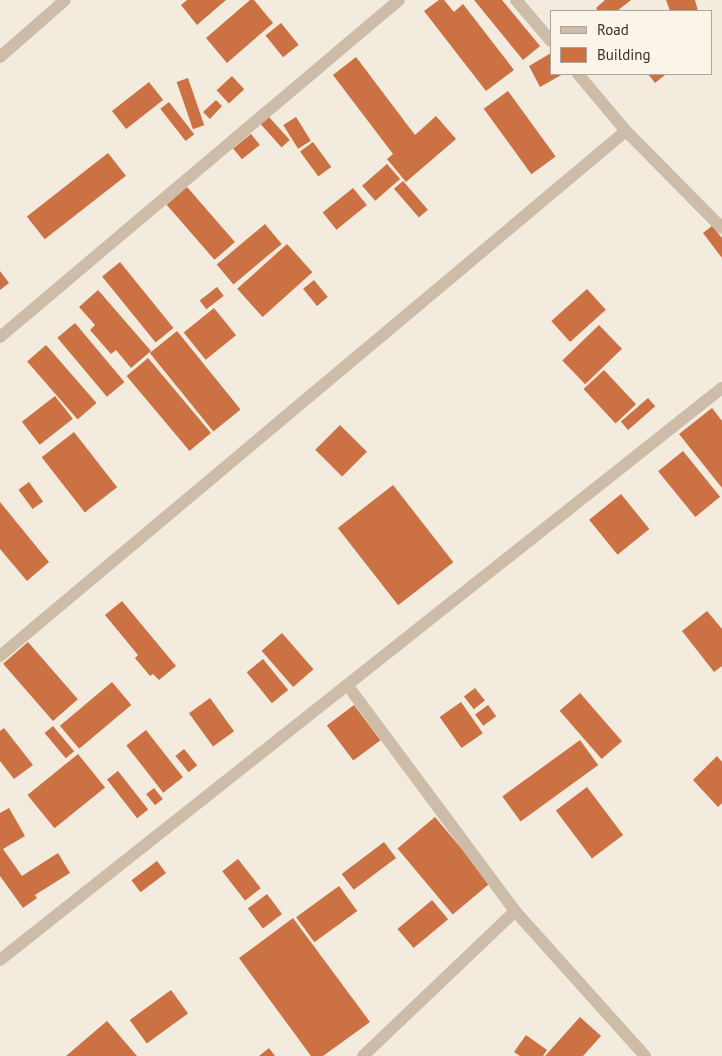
<!DOCTYPE html>
<html>
<head>
<meta charset="utf-8">
<style>
	body { margin:0 }
	#map { position:relative; width:722px; height:1056px; overflow:hidden; background:#f3ebdd; font-family:"PT Sans",sans-serif }
	div>[style] { position:absolute }
	.building>* { inset:0; background:#cb7143; transform-origin:0 0 }
	.minor>* { height:12px; margin:-6px; padding:0 6px; transform-origin:6px; border-radius:6px; background:#ccbca8 }
	span { translate:-50% -50%; white-space:nowrap; text-align:center; line-height:1.15; -webkit-text-stroke:4px #fbf4e9; paint-order:stroke }
	.legend { position:absolute; left:550px; top:10px; width:162px; height:65px; box-sizing:border-box; background:#fbf4e9; border:1px solid #ada59c; margin:0; padding:6px 9px; list-style:none; font-size:15px; color:#392f28 }
	.legend li { display:flex; align-items:center; gap:10px; height:25px }
	.legend b { width:25px; border:1px solid #ada59c }
</style>
</head>
<body>
<div id="map">
	<div class="building">
		<i style="clip-path:polygon(187px 0,226px 0,197px 25px,181px 5px)"></i>
		<i style="clip-path:polygon(250px 0,254px 0,273px 23px,227px 63px,206px 38px)"></i>
		<i style="clip-path:polygon(439px 0,444px 0,454px 12px,463px 4px,514px 70px,486px 91px,424px 11px)"></i>
		<i style="clip-path:polygon(474px 0,502px 0,540px 46px,523px 60px)"></i>
		<i style="clip-path:polygon(605px 0,631px 0,617px 11px,598px 11px,596px 8px)"></i>
		<i style="clip-path:polygon(666px 0,695px 0,698px 11px,670px 11px)"></i>
		<i style="left:281px;top:23px;width:28px;height:20px;rotate:51deg"></i>
		<i style="clip-path:polygon(551px 53px,551px 74px,563px 74px,540px 87px,529px 66px)"></i>
		<i style="clip-path:polygon(356px 57px,415px 135px,436px 116px,456px 139px,406px 182px,387px 159px,393px 154px,333px 75px)"></i>
		<i style="clip-path:polygon(648px 74px,666px 74px,655px 83px)"></i>
		<i style="left:232px;top:76px;width:18px;height:21px;rotate:47deg"></i>
		<i style="left:188px;top:78px;width:50px;height:12px;rotate:71deg"></i>
		<i style="left:149px;top:82px;width:23px;height:47px;rotate:52deg"></i>
		<i style="left:508px;top:91px;width:81px;height:30px;rotate:54deg"></i>
		<i style="clip-path:polygon(216px 100px,222px 106px,210px 119px,203px 112px)"></i>
		<i style="left:169px;top:102px;width:41px;height:11px;rotate:52deg"></i>
		<i style="left:269px;top:117px;width:31px;height:11px;rotate:48deg"></i>
		<i style="left:296px;top:117px;width:28px;height:15px;rotate:58deg"></i>
		<i style="left:251px;top:134px;width:14px;height:23px;rotate:51deg"></i>
		<i style="left:313px;top:142px;width:31px;height:16px;rotate:54deg"></i>
		<i style="left:108px;top:153px;width:29px;height:103px;rotate:52deg"></i>
		<i style="left:387px;top:164px;width:20px;height:33px;rotate:49deg"></i>
		<i style="left:403px;top:181px;width:38px;height:12px;rotate:49deg"></i>
		<i style="left:187px;top:187px;width:73px;height:27px;rotate:49deg"></i>
		<i style="left:353px;top:188px;width:22px;height:39px;rotate:51deg"></i>
		<i style="left:265px;top:224px;width:26px;height:63px;rotate:50deg"></i>
		<i style="clip-path:polygon(712px 226px,722px 238px,722px 258px,703px 233px)"></i>
		<i style="left:287px;top:244px;width:38px;height:67px;rotate:48deg"></i>
		<i style="left:120px;top:262px;width:85px;height:23px;rotate:51deg"></i>
		<i style="clip-path:polygon(0 271px,9px 283px,0 290px)"></i>
		<i style="left:314px;top:280px;width:22px;height:14px;rotate:51deg"></i>
		<i style="left:217px;top:287px;width:11px;height:22px;rotate:52deg"></i>
		<i style="left:587px;top:289px;width:28px;height:48px;rotate:48deg"></i>
		<i style="clip-path:polygon(98px 290px,151px 351px,131px 368px,116px 350px,111px 354px,90px 330px,95px 325px,79px 307px)"></i>
		<i style="left:214px;top:308px;width:35px;height:39px;rotate:51deg"></i>
		<i style="left:75px;top:323px;width:77px;height:23px;rotate:50deg"></i>
		<i style="left:599px;top:325px;width:33px;height:51px;rotate:46deg"></i>
		<i style="left:177px;top:331px;width:101px;height:35px;rotate:51deg"></i>
		<i style="left:46px;top:345px;width:77px;height:25px;rotate:49deg"></i>
		<i style="left:148px;top:358px;width:98px;height:28px;rotate:50deg"></i>
		<i style="left:604px;top:370px;width:47px;height:28px;rotate:47deg"></i>
		<i style="left:55px;top:396px;width:29px;height:42px;rotate:52deg"></i>
		<i style="left:648px;top:398px;width:11px;height:36px;rotate:49deg"></i>
		<i style="clip-path:polygon(712px 408px,722px 421px,722px 488px,679px 434px)"></i>
		<i style="left:340px;top:425px;width:38px;height:35px;rotate:45deg"></i>
		<i style="left:74px;top:432px;width:70px;height:41px;rotate:52deg"></i>
		<i style="left:683px;top:451px;width:59px;height:32px;rotate:51deg"></i>
		<i style="left:29px;top:482px;width:24px;height:13px;rotate:54deg"></i>
		<i style="left:393px;top:485px;width:98px;height:70px;rotate:52deg"></i>
		<i style="left:621px;top:494px;width:45px;height:41px;rotate:51deg"></i>
		<i style="clip-path:polygon(0 502px,49px 562px,27px 581px,0 549px)"></i>
		<i style="clip-path:polygon(122px 601px,176px 666px,159px 680px,153px 674px,150px 676px,135px 658px,138px 655px,105px 615px)"></i>
		<i style="clip-path:polygon(707px 611px,722px 629px,722px 666px,714px 672px,682px 631px)"></i>
		<i style="left:282px;top:633px;width:48px;height:27px;rotate:49deg"></i>
		<i style="left:28px;top:642px;width:76px;height:33px;rotate:49deg"></i>
		<i style="left:263px;top:659px;width:40px;height:21px;rotate:51deg"></i>
		<i style="left:112px;top:682px;width:30px;height:68px;rotate:50deg"></i>
		<i style="left:475px;top:688px;width:16px;height:14px;rotate:52deg"></i>
		<i style="left:580px;top:693px;width:64px;height:27px;rotate:49deg"></i>
		<i style="left:210px;top:698px;width:41px;height:26px;rotate:54deg"></i>
		<i style="left:461px;top:702px;width:38px;height:26px;rotate:55deg"></i>
		<i style="left:354px;top:705px;width:44px;height:34px;rotate:53deg"></i>
		<i style="left:488px;top:705px;width:14px;height:16px;rotate:54deg"></i>
		<i style="left:53px;top:726px;width:33px;height:11px;rotate:50deg"></i>
		<i style="clip-path:polygon(4px 728px,33px 765px,14px 779px,0 761px,0 731px)"></i>
		<i style="left:146px;top:730px;width:60px;height:25px;rotate:52deg"></i>
		<i style="left:580px;top:740px;width:31px;height:96px;rotate:54deg"></i>
		<i style="left:184px;top:749px;width:21px;height:11px;rotate:51deg"></i>
		<i style="left:78px;top:754px;width:43px;height:65px;rotate:51deg"></i>
		<i style="clip-path:polygon(717px 756px,722px 762px,722px 803px,718px 807px,693px 780px)"></i>
		<i style="left:118px;top:771px;width:49px;height:14px;rotate:52deg"></i>
		<i style="left:587px;top:787px;width:60px;height:39px;rotate:53deg"></i>
		<i style="left:154px;top:788px;width:14px;height:10px;rotate:51deg"></i>
		<i style="clip-path:polygon(9px 808px,25px 836px,3px 849px,22px 876px,58px 853px,70px 873px,35px 895px,37px 898px,23px 908px,0 876px,0 813px)"></i>
		<i style="left:435px;top:817px;width:86px;height:49px;rotate:50deg"></i>
		<i style="left:384px;top:842px;width:20px;height:53px;rotate:53deg"></i>
		<i style="left:238px;top:859px;width:37px;height:20px;rotate:52deg"></i>
		<i style="left:157px;top:861px;width:15px;height:32px;rotate:53deg"></i>
		<i style="left:339px;top:886px;width:31px;height:53px;rotate:54deg"></i>
		<i style="left:267px;top:894px;width:25px;height:24px;rotate:53deg"></i>
		<i style="left:432px;top:900px;width:25px;height:45px;rotate:50deg"></i>
		<i style="clip-path:polygon(293px 918px,370px 1022px,323px 1056px,311px 1056px,239px 958px)"></i>
		<i style="left:171px;top:990px;width:29px;height:51px;rotate:54deg"></i>
		<i style="clip-path:polygon(580px 1017px,601px 1036px,583px 1056px,545px 1056px)"></i>
		<i style="clip-path:polygon(107px 1021px,137px 1056px,66px 1056px)"></i>
		<i style="clip-path:polygon(526px 1035px,547px 1050px,543px 1056px,520px 1056px,514px 1052px)"></i>
		<i style="clip-path:polygon(269px 1048px,275px 1056px,259px 1056px)"></i>
	</div>
	<div class="minor">
		<i style="left:516px;top:0;width:54px;rotate:49.5deg"></i>
		<i style="left:0;top:57px;width:86px;rotate:-41.2deg"></i>
		<i style="left:578px;top:74px;width:75px;rotate:49.9deg"></i>
		<i style="left:626px;top:131px;width:136px;rotate:45.3deg"></i>
		<i style="left:0;top:337px;width:522px;rotate:-40.18deg"></i>
		<i style="left:0;top:656px;width:817px;rotate:-39.99deg"></i>
		<i style="left:348px;top:686px;width:280px;rotate:53.4deg"></i>
		<i style="left:515px;top:911px;width:195px;rotate:48.1deg"></i>
		<i style="left:0;top:960px;width:921px;rotate:-38.39deg"></i>
		<i style="left:363px;top:1056px;width:210px;rotate:-43.6deg"></i>
	</div>
	<ul class="legend">
	<li><b style="height:6px;background:#ccbca8"></b>Road</li>
	<li><b style="height:14px;background:#cb7143"></b>Building</li>
	</ul>
</div>
</body>
</html>
